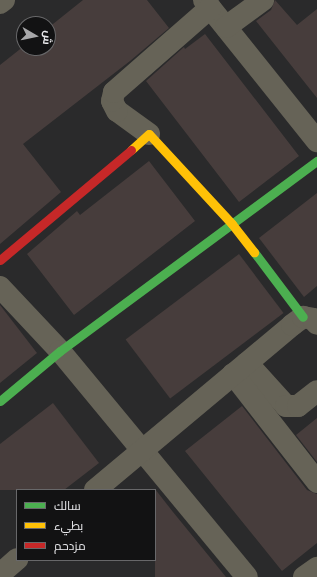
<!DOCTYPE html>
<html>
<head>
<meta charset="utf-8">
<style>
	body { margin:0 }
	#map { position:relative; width:317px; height:577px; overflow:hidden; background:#2a2a2b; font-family:Roboto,Cairo,sans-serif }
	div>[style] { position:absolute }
	.building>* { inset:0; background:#473d3c; transform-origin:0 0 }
	.street>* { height:22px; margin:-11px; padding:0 11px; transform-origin:11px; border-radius:11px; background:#666357 }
	.fast>* { height:9px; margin:-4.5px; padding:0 4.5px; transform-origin:4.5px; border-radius:4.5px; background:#4caf50 }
	.slow>* { height:9px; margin:-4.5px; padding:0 4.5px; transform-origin:4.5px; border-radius:4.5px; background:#ffc107 }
	.jam>* { height:9px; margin:-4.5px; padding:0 4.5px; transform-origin:4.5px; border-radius:4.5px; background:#c62828 }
	span { translate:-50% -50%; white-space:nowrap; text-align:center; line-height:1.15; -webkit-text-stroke:4px #121213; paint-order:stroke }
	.legend { position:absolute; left:16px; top:489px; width:140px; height:72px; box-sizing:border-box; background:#121213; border:1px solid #68686a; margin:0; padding:5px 7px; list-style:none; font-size:12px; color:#eaeaed }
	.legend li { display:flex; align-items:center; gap:8px; height:20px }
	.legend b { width:20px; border:1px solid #68686a }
	.north { position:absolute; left:16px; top:16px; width:40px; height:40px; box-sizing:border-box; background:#121213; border:1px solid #68686a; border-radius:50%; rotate:99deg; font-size:11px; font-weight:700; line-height:16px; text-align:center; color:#eaeaed }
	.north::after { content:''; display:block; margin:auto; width:14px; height:18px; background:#a7a7a9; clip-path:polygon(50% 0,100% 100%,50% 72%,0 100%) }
</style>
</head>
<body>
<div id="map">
	<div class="building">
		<i style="clip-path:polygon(83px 0,147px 0,169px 28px,130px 61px,23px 144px,61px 192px,0 244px,0 65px,24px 46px,48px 48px,48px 28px)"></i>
		<i style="clip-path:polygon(275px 0,297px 25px,317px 9px,317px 98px,256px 21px,271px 10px)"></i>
		<i style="clip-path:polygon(205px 34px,299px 156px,239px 202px,146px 81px,184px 47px,185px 49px)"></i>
		<i style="clip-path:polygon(149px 161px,195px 221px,74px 315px,27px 254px,77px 211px,80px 215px)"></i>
		<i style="clip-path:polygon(317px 193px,317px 286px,304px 297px,259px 238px)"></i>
		<i style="left:239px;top:254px;width:74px;height:142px;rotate:53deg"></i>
		<i style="clip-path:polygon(0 305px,37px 353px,0 383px)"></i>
		<i style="clip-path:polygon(53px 403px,99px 463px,64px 490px,0 490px,0 444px)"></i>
		<i style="clip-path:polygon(242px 406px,307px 490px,317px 494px,317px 543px,282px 571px,185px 451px)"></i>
		<i style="clip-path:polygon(317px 418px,317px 462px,296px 435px)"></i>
		<i style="clip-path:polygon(155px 489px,173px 512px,226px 577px,155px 577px)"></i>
	</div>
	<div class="street">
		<i style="left:204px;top:0;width:181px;rotate:51.3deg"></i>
		<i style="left:0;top:3px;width:5px;rotate:-37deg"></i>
		<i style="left:226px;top:27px;width:46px;rotate:-36.1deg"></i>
		<i style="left:149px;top:134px;width:39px;rotate:-144deg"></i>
		<i style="left:117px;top:111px;width:11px;rotate:-117deg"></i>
		<i style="left:112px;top:101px;width:9px;rotate:-77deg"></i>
		<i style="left:114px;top:92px;width:128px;rotate:-41.2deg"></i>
		<i style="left:0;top:287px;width:88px;rotate:46.8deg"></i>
		<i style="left:60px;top:351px;width:293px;rotate:50.4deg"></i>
		<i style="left:247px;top:363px;width:58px;rotate:47.8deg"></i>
		<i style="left:286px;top:406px;width:12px"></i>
		<i style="left:298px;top:406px;width:24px;rotate:-38deg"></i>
		<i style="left:233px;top:374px;width:137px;rotate:52.1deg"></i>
		<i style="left:95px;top:490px;width:257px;rotate:-39.9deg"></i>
		<i style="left:292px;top:325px;width:14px;rotate:-36deg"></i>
		<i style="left:303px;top:317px;width:10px;rotate:11deg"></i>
		<i style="left:313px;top:319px;width:6px;rotate:51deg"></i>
		<i style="left:0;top:574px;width:23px;rotate:-41deg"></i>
		<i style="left:304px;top:577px;width:16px;rotate:-35deg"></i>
	</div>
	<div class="fast">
		<i style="left:254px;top:252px;width:81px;rotate:53deg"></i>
		<i style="left:0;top:401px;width:78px;rotate:-39.8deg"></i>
		<i style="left:60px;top:351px;width:320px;rotate:-36.5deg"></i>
	</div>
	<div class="slow">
		<i style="left:131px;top:150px;width:24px;rotate:-42deg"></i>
		<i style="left:149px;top:134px;width:122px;rotate:47.3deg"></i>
		<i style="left:232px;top:224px;width:36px;rotate:52deg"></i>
	</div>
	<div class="jam">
		<i style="left:0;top:260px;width:171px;rotate:-40deg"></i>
	</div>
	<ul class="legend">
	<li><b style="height:5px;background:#4caf50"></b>سالك</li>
	<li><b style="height:5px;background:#ffc107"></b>بطيء</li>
	<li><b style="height:5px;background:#c62828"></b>مزدحم</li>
	</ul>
	<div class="north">ش</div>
</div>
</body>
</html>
